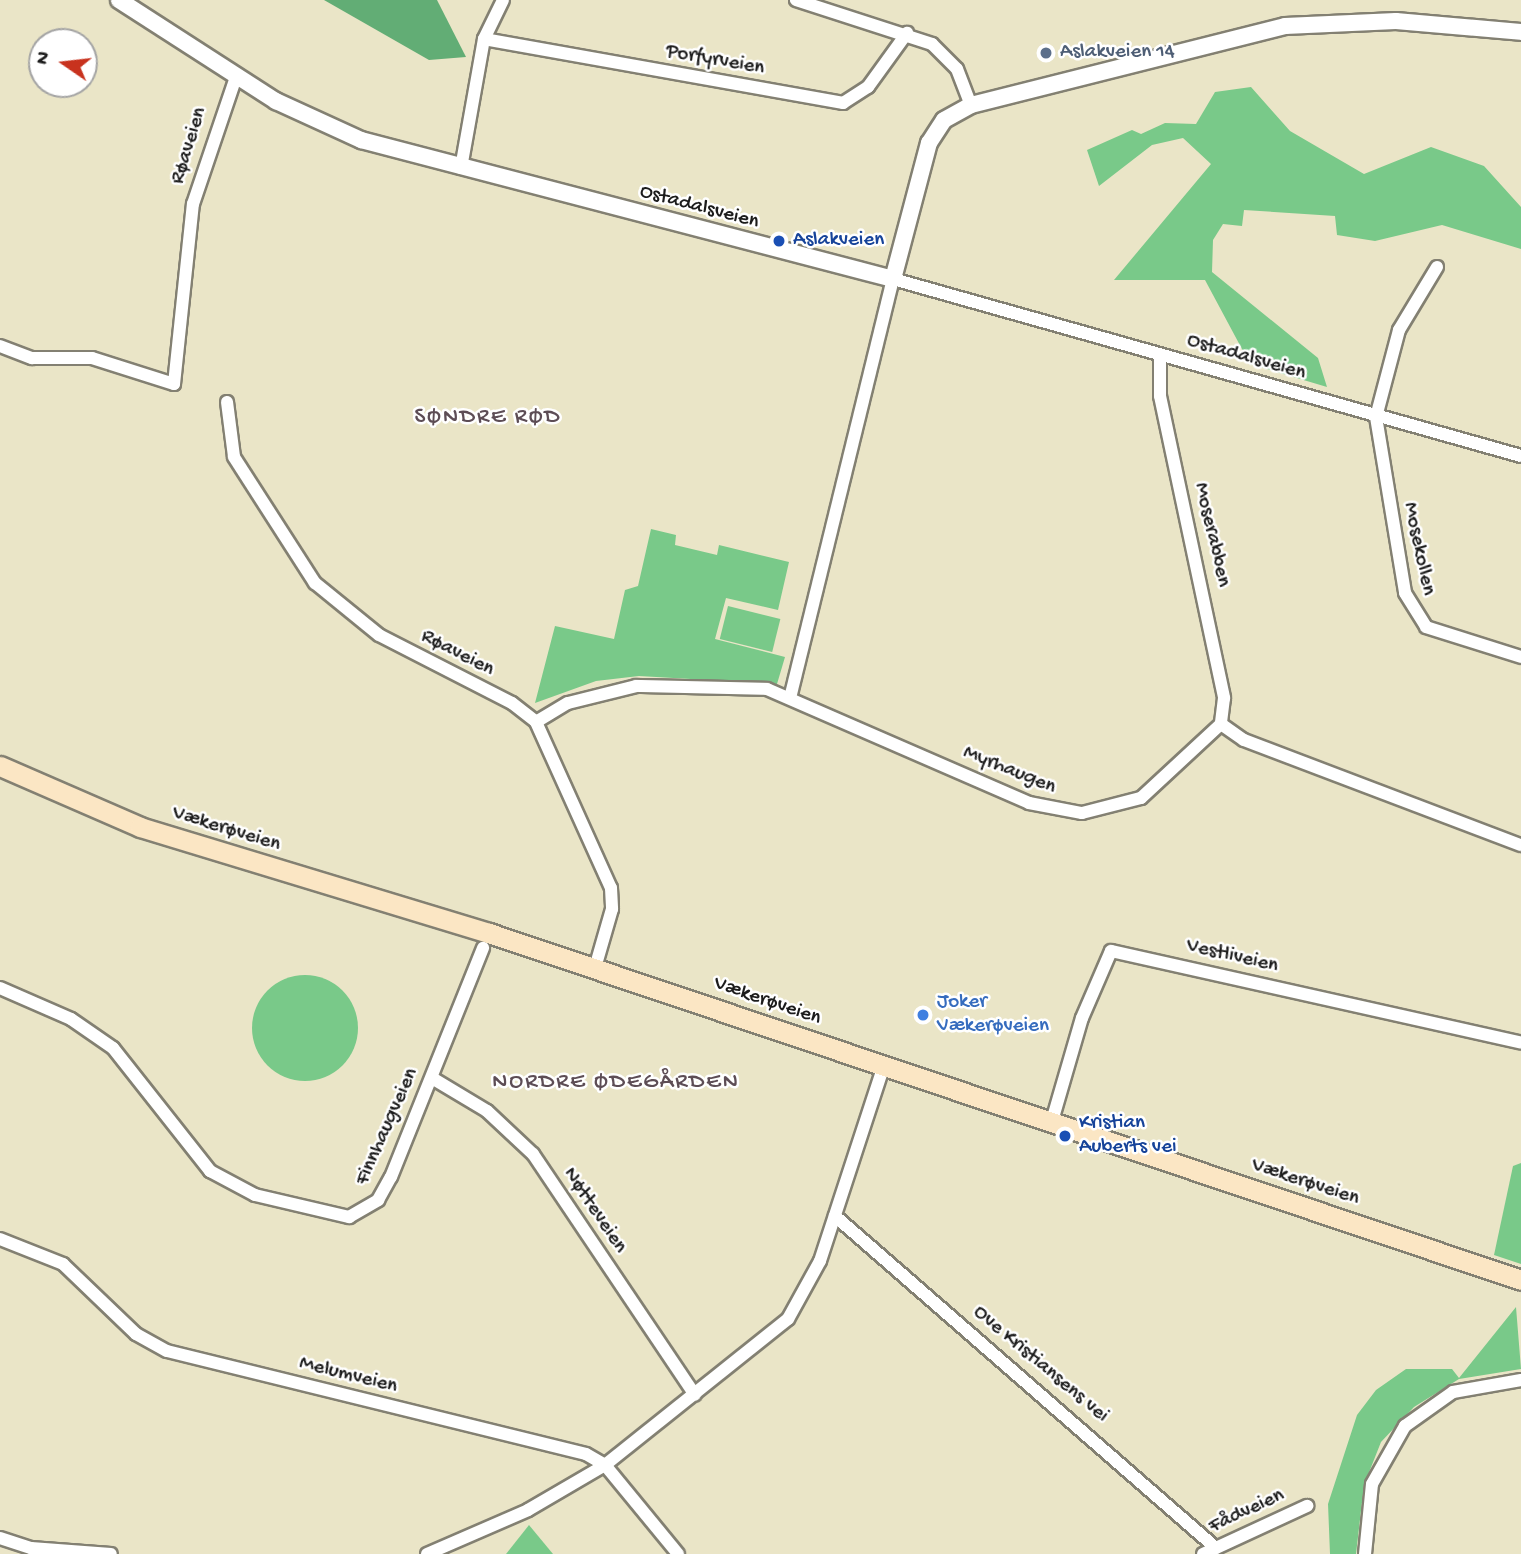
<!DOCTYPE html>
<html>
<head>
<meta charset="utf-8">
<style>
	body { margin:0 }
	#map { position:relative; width:1521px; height:1554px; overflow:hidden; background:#eae5c7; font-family:"Gochi Hand",sans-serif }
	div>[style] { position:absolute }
	.green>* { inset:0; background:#79c989; transform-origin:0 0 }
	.round { border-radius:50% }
	.forest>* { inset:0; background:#62ad75 }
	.roads { filter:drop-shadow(2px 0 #838072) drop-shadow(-2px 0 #838072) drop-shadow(0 2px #838072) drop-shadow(0 -2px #838072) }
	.minor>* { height:12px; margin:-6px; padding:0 6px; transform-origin:6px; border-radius:6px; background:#fff }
	.tertiary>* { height:16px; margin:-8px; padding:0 8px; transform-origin:8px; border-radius:8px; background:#fff }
	.secondary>* { height:19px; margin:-9.5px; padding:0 9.5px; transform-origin:9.5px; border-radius:9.5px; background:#fbe6c4 }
	.dots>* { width:19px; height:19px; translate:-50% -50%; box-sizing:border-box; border:4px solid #fff; border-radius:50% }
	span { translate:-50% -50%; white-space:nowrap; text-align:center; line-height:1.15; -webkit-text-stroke:5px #fff; paint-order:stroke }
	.service-label { font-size:21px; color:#4e5e75 }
	.left { translate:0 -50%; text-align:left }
	.street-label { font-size:21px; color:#1c1c1c }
	.transit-label { font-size:21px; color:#164399 }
	.shop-label { font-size:21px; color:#366cbe }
	.neighbourhood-label { font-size:23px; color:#5d4d55; letter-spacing:2px }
	.north { position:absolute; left:28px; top:28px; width:70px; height:70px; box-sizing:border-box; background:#fff; border:2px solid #a4a4a4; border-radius:50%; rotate:284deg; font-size:19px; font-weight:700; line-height:28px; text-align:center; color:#1c1c1c }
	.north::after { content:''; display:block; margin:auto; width:24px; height:32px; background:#c8321e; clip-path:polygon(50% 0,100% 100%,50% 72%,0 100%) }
</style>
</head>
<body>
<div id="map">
	<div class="green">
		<i style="clip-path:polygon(1251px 87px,1290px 131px,1364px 174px,1431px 147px,1484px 166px,1521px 207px,1521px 249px,1442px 225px,1375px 241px,1337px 235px,1335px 216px,1244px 210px,1242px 226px,1223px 224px,1213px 240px,1212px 272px,1318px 358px,1327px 387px,1250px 364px,1205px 280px,1114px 280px,1211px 164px,1183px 138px,1152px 145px,1099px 186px,1087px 150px,1132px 130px,1141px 134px,1165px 123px,1196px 124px,1215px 92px)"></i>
		<i style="clip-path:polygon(651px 529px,676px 535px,675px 545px,717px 555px,719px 545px,789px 562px,778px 610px,726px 598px,715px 639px,785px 657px,777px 684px,639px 676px,596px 681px,535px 703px,555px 626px,614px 639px,625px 590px,638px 586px)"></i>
		<i style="left:728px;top:606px;width:54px;height:34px;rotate:14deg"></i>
		<i class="round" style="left:252px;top:975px;width:106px;height:106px"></i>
		<i style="clip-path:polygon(1521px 1163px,1521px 1264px,1494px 1255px,1513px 1166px)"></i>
		<i style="clip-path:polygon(1516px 1307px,1521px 1369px,1459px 1379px,1414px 1407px,1381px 1442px,1364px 1485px,1356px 1554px,1330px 1554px,1328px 1504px,1357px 1415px,1376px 1390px,1406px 1369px,1452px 1369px,1459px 1378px)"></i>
		<i style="clip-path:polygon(529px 1525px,553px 1554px,506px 1554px)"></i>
	</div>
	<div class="forest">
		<i style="clip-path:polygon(324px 0,437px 0,466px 57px,429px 60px)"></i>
	</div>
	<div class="roads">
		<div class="minor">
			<i style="left:796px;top:0;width:143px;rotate:17.9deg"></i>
			<i style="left:932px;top:44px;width:35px;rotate:45deg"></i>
			<i style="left:957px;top:69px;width:39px;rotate:69deg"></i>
			<i style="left:484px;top:39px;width:365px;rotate:10.1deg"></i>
			<i style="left:843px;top:103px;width:30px;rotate:-33deg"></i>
			<i style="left:868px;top:87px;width:67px;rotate:-54.2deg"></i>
			<i style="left:461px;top:168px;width:131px;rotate:-79.9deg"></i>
			<i style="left:484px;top:39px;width:43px;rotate:-64deg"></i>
			<i style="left:1437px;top:267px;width:74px;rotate:121.1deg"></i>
			<i style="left:1399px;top:330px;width:90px;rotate:104.8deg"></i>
			<i style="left:1376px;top:417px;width:178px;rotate:80.6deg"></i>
			<i style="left:1405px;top:593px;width:40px;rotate:58deg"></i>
			<i style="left:1426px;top:627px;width:100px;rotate:17.5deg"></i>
			<i style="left:0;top:346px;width:34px;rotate:21deg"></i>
			<i style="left:32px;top:358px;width:60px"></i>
			<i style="left:92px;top:358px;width:86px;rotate:17.6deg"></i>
			<i style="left:174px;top:384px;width:181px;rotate:-84deg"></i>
			<i style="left:193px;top:204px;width:134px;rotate:-71.3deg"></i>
			<i style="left:1160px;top:355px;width:41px;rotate:90deg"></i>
			<i style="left:1160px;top:396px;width:309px;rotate:78deg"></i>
			<i style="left:1224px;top:698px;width:26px;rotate:97deg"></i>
			<i style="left:227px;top:402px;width:55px;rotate:82.7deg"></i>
			<i style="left:234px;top:457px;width:150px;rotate:57.3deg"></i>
			<i style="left:315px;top:583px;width:82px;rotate:39.1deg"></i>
			<i style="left:379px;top:635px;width:149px;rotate:27.1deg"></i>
			<i style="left:512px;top:703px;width:31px;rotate:38deg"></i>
			<i style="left:536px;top:722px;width:182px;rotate:65.7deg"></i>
			<i style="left:611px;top:888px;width:21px;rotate:87deg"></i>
			<i style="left:612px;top:909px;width:61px;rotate:106.1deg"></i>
			<i style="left:791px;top:694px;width:427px;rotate:-76.2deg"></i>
			<i style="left:893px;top:279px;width:652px;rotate:15.74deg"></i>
			<i style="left:536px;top:722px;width:37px;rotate:-31deg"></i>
			<i style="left:568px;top:703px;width:70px;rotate:-14deg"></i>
			<i style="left:636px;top:686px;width:131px;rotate:1.3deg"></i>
			<i style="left:767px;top:689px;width:286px;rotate:23.5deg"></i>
			<i style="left:1029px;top:803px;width:54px;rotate:10.7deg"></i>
			<i style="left:1082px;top:813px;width:61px;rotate:-14.3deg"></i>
			<i style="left:1141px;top:798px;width:109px;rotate:-42.8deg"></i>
			<i style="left:1221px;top:724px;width:28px;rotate:35deg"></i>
			<i style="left:1244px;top:740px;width:296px;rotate:20.8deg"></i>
			<i style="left:0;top:988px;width:77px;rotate:23.6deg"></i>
			<i style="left:71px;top:1019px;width:51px;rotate:34.6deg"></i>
			<i style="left:113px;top:1048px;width:157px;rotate:51.7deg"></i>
			<i style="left:210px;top:1171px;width:51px;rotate:28.1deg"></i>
			<i style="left:255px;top:1195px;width:97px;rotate:13.2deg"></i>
			<i style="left:349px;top:1217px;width:34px;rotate:-30deg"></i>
			<i style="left:378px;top:1200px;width:26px;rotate:-61deg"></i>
			<i style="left:391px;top:1177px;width:247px;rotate:-68.1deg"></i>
			<i style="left:432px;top:1078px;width:64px;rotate:31deg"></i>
			<i style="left:487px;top:1111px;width:63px;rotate:43.1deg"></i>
			<i style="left:533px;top:1154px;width:290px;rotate:56.1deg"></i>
			<i style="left:1052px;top:1121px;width:107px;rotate:-73.8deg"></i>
			<i style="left:1082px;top:1018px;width:73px;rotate:-66.6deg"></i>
			<i style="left:1111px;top:951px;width:420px;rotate:12.6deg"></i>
			<i style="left:835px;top:1216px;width:505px;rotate:41.07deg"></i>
			<i style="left:0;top:1239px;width:68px;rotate:21.6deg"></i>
			<i style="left:63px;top:1264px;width:101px;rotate:43.8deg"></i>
			<i style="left:136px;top:1334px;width:35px;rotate:29deg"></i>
			<i style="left:167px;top:1351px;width:431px;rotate:13.8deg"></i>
			<i style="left:586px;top:1454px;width:22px;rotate:30deg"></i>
			<i style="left:605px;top:1465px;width:115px;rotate:50.6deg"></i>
			<i style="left:0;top:1538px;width:33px;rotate:18deg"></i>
			<i style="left:31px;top:1548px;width:80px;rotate:4.3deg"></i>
			<i style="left:427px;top:1554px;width:110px;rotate:-23.5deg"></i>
			<i style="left:528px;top:1510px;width:89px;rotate:-30.3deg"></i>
			<i style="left:605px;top:1465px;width:234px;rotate:-38.6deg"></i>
			<i style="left:788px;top:1319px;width:66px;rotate:-61.1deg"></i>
			<i style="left:820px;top:1261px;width:206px;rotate:-71.9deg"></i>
			<i style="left:1203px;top:1554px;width:115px;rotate:-24.8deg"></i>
			<i style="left:1365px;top:1554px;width:70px;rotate:-84.3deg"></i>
			<i style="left:1372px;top:1484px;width:67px;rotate:-60.4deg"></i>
			<i style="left:1405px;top:1426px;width:59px;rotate:-35.3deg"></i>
			<i style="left:1453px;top:1392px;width:69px;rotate:-10deg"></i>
		</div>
		<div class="tertiary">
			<i style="left:119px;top:0;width:187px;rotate:32.8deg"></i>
			<i style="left:276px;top:101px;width:94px;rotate:24.6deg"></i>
			<i style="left:361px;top:140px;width:550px;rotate:14.64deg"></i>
			<i style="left:893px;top:279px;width:141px;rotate:-75.2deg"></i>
			<i style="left:929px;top:143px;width:27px;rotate:-57deg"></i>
			<i style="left:944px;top:120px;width:31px;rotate:-29deg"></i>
			<i style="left:971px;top:105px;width:324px;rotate:-14.1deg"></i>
			<i style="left:1285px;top:26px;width:111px;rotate:-2.6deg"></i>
			<i style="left:1396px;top:21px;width:125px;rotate:5deg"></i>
		</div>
		<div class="secondary">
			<i style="left:0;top:766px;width:153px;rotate:23.5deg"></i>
			<i style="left:140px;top:827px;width:365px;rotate:16.9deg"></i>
			<i style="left:489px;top:933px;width:1089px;rotate:18.58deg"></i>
		</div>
	</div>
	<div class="dots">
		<i style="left:1046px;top:53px;background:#5c6f8a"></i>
		<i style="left:779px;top:241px;background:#1a4fb4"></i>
		<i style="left:923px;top:1015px;background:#3f7fe0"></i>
		<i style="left:1065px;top:1136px;background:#1a4fb4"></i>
	</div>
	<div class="service-label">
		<span class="left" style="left:1060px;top:53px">Aslakveien 14</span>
	</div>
	<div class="street-label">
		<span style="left:715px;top:61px;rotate:10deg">Porfyrveien</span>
		<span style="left:190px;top:146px;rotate:-73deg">Røaveien</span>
		<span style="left:699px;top:208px;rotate:15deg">Ostadalsveien</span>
		<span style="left:1246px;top:358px;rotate:16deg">Ostadalsveien</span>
		<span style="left:1211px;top:535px;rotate:77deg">Moserabben</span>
		<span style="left:1418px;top:549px;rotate:78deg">Mosekollen</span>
		<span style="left:457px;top:654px;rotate:27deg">Røaveien</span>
		<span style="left:1009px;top:771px;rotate:22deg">Myrhaugen</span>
		<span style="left:226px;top:830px;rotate:17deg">Vækerøveien</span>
		<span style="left:1232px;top:957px;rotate:13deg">Vestliveien</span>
		<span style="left:767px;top:1002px;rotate:19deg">Vækerøveien</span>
		<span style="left:388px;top:1127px;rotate:-66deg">Finnhaugveien</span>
		<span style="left:1305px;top:1183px;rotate:18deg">Vækerøveien</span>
		<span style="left:594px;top:1211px;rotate:56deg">Nøtteveien</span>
		<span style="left:1040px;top:1365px;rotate:40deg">Ove Kristiansens vei</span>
		<span style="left:348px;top:1376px;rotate:14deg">Melumveien</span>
		<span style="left:1247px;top:1512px;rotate:-25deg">Fådveien</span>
	</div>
	<div class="transit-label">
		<span class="left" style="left:793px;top:241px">Aslakveien</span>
		<span class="left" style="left:1079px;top:1136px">Kristian<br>Auberts vei</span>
	</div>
	<div class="shop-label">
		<span class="left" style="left:937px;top:1015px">Joker<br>Vækerøveien</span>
	</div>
	<div class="neighbourhood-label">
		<span style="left:488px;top:418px">SØNDRE RØD</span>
		<span style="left:616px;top:1083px">NORDRE ØDEGÅRDEN</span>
	</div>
	<div class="north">N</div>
</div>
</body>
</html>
